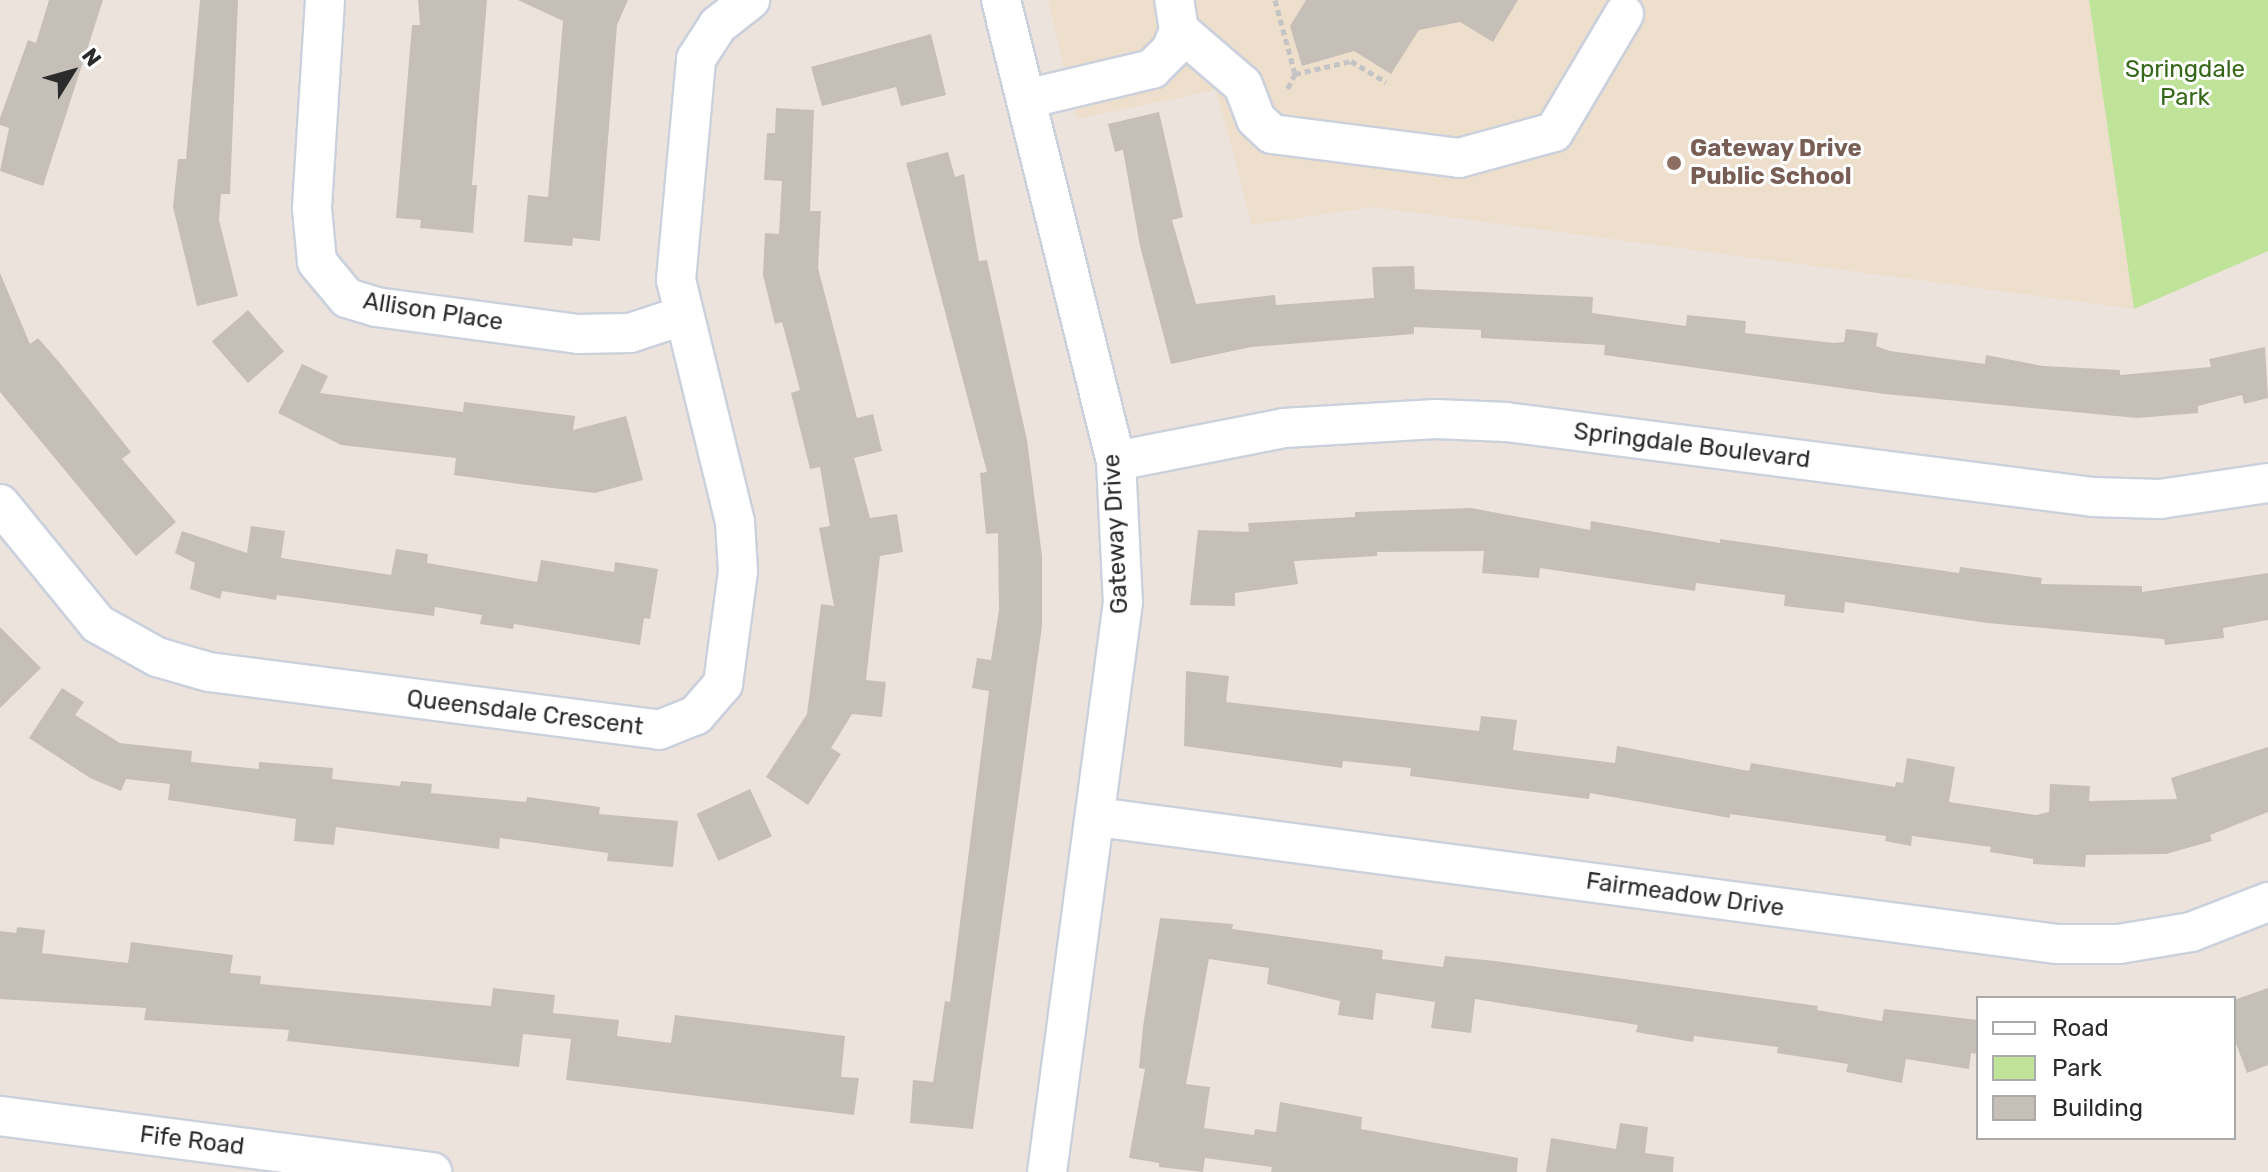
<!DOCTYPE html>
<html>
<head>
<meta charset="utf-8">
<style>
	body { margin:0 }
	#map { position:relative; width:2268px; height:1172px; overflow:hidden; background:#ede3dd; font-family:Rubik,sans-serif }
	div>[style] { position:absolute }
	.education>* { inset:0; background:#eedecc }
	.green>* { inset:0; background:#bee399 }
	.building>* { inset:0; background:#c5bfb8; transform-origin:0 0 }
	.path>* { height:5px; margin-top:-2.5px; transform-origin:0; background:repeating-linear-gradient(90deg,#c4c4c4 0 6px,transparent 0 10px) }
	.roads { filter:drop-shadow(2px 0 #cbd1dc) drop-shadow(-2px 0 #cbd1dc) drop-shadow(0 2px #cbd1dc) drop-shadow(0 -2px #cbd1dc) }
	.minor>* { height:38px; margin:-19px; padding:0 19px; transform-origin:19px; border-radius:19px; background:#fff }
	.dots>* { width:22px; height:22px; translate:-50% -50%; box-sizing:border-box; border:4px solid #fff; border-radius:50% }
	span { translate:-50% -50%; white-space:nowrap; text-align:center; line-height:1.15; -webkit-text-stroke:6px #fff; paint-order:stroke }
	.park-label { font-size:24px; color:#37681a }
	.education-label { font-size:24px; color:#785e54; font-weight:700 }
	.left { translate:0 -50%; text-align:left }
	.street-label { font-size:24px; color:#2b2b2b }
	.legend { position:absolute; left:1976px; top:996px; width:260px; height:144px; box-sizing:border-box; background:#fff; border:2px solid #aaa; margin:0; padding:10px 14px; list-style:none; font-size:24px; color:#2b2b2b }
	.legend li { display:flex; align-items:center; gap:16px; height:40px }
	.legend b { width:40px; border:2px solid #aaa }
	.north { position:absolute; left:32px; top:32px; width:80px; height:80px; -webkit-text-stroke:6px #fff; paint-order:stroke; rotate:53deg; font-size:22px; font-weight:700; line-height:32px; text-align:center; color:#2b2b2b }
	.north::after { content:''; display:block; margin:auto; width:28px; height:36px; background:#2b2b2b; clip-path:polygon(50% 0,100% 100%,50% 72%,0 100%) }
</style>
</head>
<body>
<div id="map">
	<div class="education">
		<i style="clip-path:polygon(1048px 0,2089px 0,2134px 309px,1373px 207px,1252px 225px,1216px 90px,1077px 119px)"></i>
	</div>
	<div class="green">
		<i style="clip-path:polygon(2089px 0,2268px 0,2268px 251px,2134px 309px)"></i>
	</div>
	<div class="building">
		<i style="clip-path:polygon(49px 0,103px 0,43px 186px,0 171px,9px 128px,0 125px,0 118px,28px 40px,36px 43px)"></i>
		<i style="clip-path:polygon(200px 0,238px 0,230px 194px,221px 194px,219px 220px,238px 296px,197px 306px,173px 207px,178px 159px,186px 159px)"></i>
		<i style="clip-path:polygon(418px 0,487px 0,472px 185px,477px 185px,473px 233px,420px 228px,421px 220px,396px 218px,412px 25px,420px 25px)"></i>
		<i style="clip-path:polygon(518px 0,628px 0,617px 25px,600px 241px,573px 238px,572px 246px,524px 242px,528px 195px,548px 197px,563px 21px)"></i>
		<i style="clip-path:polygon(1306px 0,1518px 0,1493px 42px,1460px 22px,1419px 30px,1391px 74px,1354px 51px,1302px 66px,1290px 26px)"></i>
		<i style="clip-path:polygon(931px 34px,946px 95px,901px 106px,896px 87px,822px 106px,811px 67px)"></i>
		<i style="clip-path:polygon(776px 108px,814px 110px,810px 211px,821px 211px,818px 268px,857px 418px,873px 414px,882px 451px,854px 458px,870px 518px,897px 514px,903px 552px,880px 556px,866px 680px,886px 682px,882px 717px,852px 714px,831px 748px,841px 754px,808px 805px,766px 777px,807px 714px,821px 604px,834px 606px,819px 528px,830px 526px,820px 467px,810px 469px,791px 393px,800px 390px,782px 322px,775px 324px,763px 275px,765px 233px,779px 234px,782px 181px,764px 180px,767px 133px,775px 133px)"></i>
		<i style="clip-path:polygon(1159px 112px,1183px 217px,1172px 220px,1196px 304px,1275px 295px,1276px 305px,1374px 298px,1372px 267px,1414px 266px,1415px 289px,1593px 297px,1592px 313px,1686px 326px,1687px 315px,1746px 321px,1745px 333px,1834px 343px,1844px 342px,1846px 329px,1878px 333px,1876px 346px,1890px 351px,1985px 364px,1986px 355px,2043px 366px,2120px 370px,2120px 375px,2211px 367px,2209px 359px,2265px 347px,2268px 398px,2244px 404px,2242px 395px,2198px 406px,2198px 413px,2137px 418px,1885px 394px,1604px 355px,1605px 345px,1481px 338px,1481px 330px,1414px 327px,1414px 334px,1251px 347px,1171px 364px,1140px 246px,1123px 150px,1115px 152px,1108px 124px)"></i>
		<i style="clip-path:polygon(948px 152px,955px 177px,964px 174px,979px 261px,987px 260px,1027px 440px,1042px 556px,1042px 626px,973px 1129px,910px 1123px,913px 1080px,933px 1082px,945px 1001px,950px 1002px,989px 691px,972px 688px,977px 658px,991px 660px,999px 610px,998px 533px,986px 534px,980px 473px,987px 472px,906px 163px)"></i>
		<i style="clip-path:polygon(0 273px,30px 344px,38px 338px,59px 362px,131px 452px,122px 459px,176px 522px,136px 556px,0 392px)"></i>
		<i style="left:248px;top:310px;width:55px;height:48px;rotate:49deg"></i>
		<i style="clip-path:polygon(302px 364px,328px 376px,320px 393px,463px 412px,464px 402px,575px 416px,573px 430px,626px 416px,643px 480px,595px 493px,527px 485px,454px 475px,456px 458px,341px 445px,278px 413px)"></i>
		<i style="clip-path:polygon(1471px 508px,1590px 530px,1591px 521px,1720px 543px,1720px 539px,1959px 573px,1960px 567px,2042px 578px,2041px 584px,2142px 586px,2142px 592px,2268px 573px,2268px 620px,2223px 628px,2224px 638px,2165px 645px,2164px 639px,1987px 623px,1845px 602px,1844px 613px,1784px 606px,1785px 595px,1696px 583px,1695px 591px,1540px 568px,1539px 578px,1482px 573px,1484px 551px,1377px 552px,1377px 556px,1294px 561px,1298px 584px,1235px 593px,1235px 606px,1190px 605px,1198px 530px,1249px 532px,1248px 523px,1355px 517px,1355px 512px)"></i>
		<i style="clip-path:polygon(251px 526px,285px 531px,281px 558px,391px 575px,396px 549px,428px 554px,427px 563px,537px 582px,541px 560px,614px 572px,615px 562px,658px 569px,650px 619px,644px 618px,640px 645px,514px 624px,513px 629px,480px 624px,482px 615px,435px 607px,434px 616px,277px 595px,276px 600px,222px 591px,220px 599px,190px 589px,195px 563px,175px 553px,182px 531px,247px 553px)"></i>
		<i style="clip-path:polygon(0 627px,41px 668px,0 708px)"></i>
		<i style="clip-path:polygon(1186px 671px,1229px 676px,1226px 702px,1479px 731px,1481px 716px,1517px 720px,1513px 750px,1615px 763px,1617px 746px,1749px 771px,1751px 763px,1895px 787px,1896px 782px,1903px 783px,1907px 758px,1955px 767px,1949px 802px,2036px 815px,2049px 812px,2050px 784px,2090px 786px,2089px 801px,2177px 799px,2171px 778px,2268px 747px,2268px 812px,2210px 835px,2212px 841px,2166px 854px,2086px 855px,2085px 867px,2033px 864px,2033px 859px,1990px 852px,1991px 847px,1912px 836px,1911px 846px,1885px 841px,1886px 836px,1730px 814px,1730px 818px,1590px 793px,1589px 799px,1410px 776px,1411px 768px,1343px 761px,1342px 768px,1184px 746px)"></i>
		<i style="clip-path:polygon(62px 688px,84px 702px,75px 715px,120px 743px,192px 751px,191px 762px,259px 769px,259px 762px,333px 768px,332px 779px,400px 786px,401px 781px,432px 784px,431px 793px,526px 802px,527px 797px,600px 807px,599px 814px,678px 821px,673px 867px,607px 861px,608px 853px,500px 838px,499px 849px,336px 827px,334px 845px,294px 841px,296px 819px,168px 800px,170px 784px,126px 779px,121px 791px,90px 778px,29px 738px)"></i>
		<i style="left:750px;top:789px;width:52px;height:59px;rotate:65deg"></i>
		<i style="clip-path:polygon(1160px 918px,1233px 924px,1232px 929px,1383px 950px,1382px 959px,1443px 967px,1445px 956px,1495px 961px,1818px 1006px,1817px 1010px,1882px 1021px,1884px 1009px,1978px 1020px,1978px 1054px,1971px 1053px,1969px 1069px,1906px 1059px,1902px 1083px,1846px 1072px,1848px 1064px,1777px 1053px,1778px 1047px,1694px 1036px,1693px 1042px,1636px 1032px,1638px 1025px,1475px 999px,1471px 1033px,1431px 1028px,1435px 1002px,1376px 993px,1373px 1020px,1338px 1015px,1340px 1001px,1267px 984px,1269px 968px,1209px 959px,1186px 1084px,1210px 1087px,1204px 1128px,1254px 1135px,1255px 1129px,1276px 1132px,1280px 1102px,1362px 1117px,1361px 1129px,1518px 1158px,1517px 1172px,1271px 1172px,1272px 1167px,1205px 1158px,1203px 1172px,1159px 1167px,1159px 1163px,1129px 1158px,1145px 1069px,1139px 1068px,1143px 1027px)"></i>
		<i style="clip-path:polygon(17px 927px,45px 930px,42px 953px,128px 963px,131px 942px,233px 955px,230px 973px,261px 976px,260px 984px,491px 1006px,493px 988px,555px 995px,553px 1013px,619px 1020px,617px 1036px,671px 1043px,675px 1015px,845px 1036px,841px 1077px,859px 1078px,854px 1115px,566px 1080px,571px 1039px,523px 1034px,519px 1067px,287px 1041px,289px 1030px,144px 1020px,146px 1008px,0 999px,0 931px,16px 933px)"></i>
		<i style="clip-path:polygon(2268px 988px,2268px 1065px,2247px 1073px,2234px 1038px,2234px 1000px)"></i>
		<i style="clip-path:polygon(1620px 1123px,1648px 1127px,1645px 1153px,1674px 1157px,1673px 1172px,1546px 1172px,1551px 1138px,1616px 1149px)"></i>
	</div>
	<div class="path">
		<i style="left:1275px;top:0;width:77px;rotate:74.9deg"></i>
		<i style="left:1295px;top:74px;width:18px;rotate:117deg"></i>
		<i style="left:1295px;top:74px;width:57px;rotate:-13.1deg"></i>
		<i style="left:1351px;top:61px;width:41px;rotate:31deg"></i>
	</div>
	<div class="roads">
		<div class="minor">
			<i style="left:325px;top:0;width:209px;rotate:93.6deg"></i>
			<i style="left:312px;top:209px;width:53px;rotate:84.6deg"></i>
			<i style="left:317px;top:262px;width:47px;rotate:50.2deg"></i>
			<i style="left:347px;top:298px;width:30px;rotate:17deg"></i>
			<i style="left:376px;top:307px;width:204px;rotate:7.6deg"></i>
			<i style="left:578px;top:334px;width:52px;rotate:-1.1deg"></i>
			<i style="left:630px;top:333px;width:55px;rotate:-18.1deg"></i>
			<i style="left:1001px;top:0;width:475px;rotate:76deg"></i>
			<i style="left:1116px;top:461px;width:141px;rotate:87.2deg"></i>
			<i style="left:1123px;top:602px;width:575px;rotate:97.59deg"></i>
			<i style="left:1179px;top:30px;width:84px;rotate:40.7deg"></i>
			<i style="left:1243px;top:85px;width:36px;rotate:69deg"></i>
			<i style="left:1256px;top:119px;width:22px;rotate:43deg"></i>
			<i style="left:1272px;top:134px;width:189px;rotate:7.3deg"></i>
			<i style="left:1459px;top:158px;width:98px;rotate:-15.3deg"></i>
			<i style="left:1554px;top:132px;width:137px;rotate:-59.3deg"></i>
			<i style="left:1026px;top:99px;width:130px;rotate:-13.4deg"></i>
			<i style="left:1152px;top:69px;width:27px;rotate:-45deg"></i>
			<i style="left:1171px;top:50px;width:22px;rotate:-68deg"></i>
			<i style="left:1179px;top:30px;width:30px;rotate:-99deg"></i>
			<i style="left:1116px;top:461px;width:171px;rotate:-11.1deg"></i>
			<i style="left:1284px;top:428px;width:152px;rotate:-3.4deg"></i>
			<i style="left:1436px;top:419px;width:70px;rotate:2.5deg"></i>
			<i style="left:1506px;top:422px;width:592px;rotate:7.28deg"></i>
			<i style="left:2093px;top:497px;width:67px;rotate:1.7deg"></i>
			<i style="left:2160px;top:499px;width:109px;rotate:-8.4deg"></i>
			<i style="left:0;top:504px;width:155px;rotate:50.8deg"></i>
			<i style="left:98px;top:624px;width:68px;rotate:29.2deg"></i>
			<i style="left:157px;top:657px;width:54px;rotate:16.1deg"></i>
			<i style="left:209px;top:672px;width:454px;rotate:7.3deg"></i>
			<i style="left:659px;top:730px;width:40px;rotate:-22deg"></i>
			<i style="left:696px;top:715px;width:41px;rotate:-48.9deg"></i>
			<i style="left:723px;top:684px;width:114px;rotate:-82.4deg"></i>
			<i style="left:738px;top:571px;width:49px;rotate:-93.5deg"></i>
			<i style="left:735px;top:522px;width:249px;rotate:-103.7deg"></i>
			<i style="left:676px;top:280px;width:222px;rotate:-84.8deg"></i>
			<i style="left:696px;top:59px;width:40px;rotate:-57.1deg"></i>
			<i style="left:718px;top:25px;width:41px;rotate:-38deg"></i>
			<i style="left:1097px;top:817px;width:967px;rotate:7.54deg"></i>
			<i style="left:2056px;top:944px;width:63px"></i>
			<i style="left:2119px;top:944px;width:73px;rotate:-9.5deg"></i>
			<i style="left:2191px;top:932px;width:83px;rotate:-21.3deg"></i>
			<i style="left:0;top:1116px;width:436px;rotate:7.4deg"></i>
		</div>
	</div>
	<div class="dots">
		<i style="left:1674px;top:163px;background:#8d6e63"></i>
	</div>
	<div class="park-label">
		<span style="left:2185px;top:84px">Springdale<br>Park</span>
	</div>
	<div class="education-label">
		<span class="left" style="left:1690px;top:163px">Gateway Drive<br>Public School</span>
	</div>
	<div class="street-label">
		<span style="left:433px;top:312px;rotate:9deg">Allison Place</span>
		<span style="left:1692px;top:446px;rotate:7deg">Springdale Boulevard</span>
		<span style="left:1116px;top:534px;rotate:-93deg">Gateway Drive</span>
		<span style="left:525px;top:713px;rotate:7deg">Queensdale Crescent</span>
		<span style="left:1685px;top:895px;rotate:8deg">Fairmeadow Drive</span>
		<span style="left:192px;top:1141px;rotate:7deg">Fife Road</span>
	</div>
	<ul class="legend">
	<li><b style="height:10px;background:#fff"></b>Road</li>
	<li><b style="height:22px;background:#bee399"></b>Park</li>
	<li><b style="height:22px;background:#c5bfb8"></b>Building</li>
	</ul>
	<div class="north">N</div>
</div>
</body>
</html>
